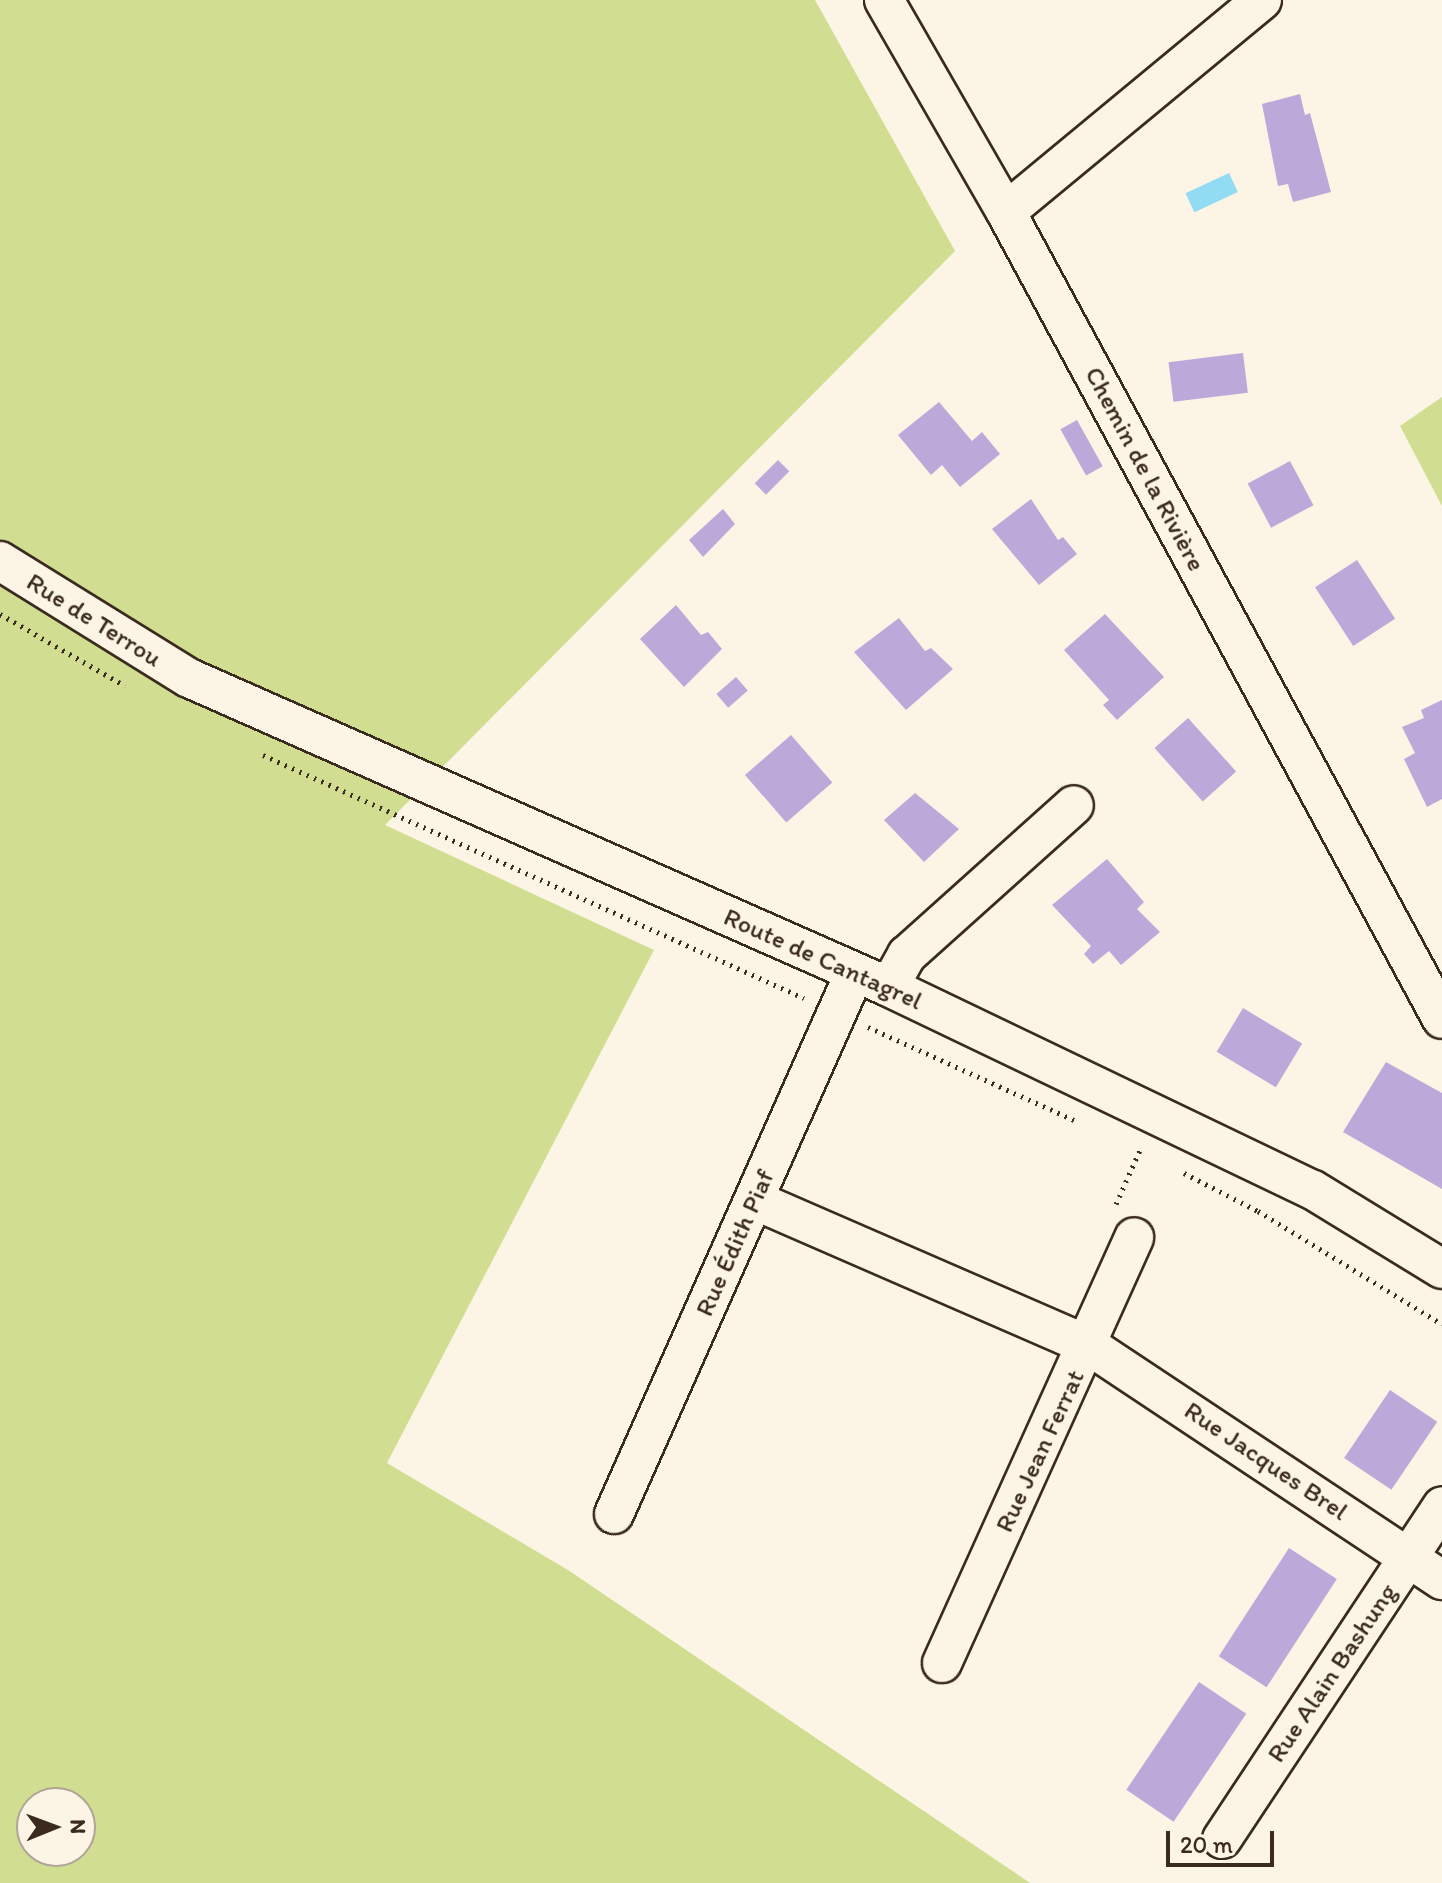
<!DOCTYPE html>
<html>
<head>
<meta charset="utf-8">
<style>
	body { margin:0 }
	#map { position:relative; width:1442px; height:1883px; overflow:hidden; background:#fcf5e5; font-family:Itim,sans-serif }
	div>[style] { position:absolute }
	.green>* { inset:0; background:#d1de92 }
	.water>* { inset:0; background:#91dbf3; transform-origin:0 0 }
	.building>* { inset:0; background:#bca9d9; transform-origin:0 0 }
	.path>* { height:5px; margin-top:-2.5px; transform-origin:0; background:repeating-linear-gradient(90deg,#3b2a1e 0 2px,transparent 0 8px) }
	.roads { filter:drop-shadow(2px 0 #3b2a1e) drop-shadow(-2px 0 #3b2a1e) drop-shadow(0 2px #3b2a1e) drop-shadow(0 -2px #3b2a1e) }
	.minor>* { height:38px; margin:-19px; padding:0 19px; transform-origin:19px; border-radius:19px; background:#fcf5e5 }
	span { translate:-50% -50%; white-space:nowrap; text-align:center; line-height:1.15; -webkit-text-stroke:7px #fcf5e5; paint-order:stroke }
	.street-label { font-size:26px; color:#3b2a1e }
	.north { position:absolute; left:16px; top:1787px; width:80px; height:80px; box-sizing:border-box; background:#fcf5e5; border:2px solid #afa495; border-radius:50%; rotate:89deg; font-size:22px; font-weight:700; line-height:32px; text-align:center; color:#3b2a1e }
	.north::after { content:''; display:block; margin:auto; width:28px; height:36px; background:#3b2a1e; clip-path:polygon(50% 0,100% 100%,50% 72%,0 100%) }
	.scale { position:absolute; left:1166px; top:1831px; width:108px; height:36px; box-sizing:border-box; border:4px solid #3b2a1e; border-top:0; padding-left:10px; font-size:24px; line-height:28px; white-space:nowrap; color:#3b2a1e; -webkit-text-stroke:6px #fcf5e5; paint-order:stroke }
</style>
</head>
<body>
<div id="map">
	<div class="green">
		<i style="clip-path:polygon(evenodd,0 0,815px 0,955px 251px,385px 825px,654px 950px,387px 1463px,568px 1570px,1030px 1883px,0 1883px,0 0,32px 1803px,80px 1803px,80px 1851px,32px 1851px,32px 1803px)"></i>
		<i style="clip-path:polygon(1442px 397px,1442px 506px,1400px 426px)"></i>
	</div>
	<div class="water">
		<i style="left:1229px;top:173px;width:21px;height:48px;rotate:65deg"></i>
	</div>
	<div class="building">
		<i style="clip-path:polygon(1300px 94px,1305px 115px,1310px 113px,1331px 192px,1293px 202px,1288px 184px,1278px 186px,1262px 104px)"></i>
		<i style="left:1243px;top:353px;width:40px;height:75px;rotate:83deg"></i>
		<i style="clip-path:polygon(939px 402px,972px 441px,982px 432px,1000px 454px,960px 487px,942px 465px,931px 475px,898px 435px)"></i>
		<i style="left:1077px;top:420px;width:53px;height:19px;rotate:61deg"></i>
		<i style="left:778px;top:460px;width:16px;height:33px;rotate:45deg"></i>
		<i style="left:1290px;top:461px;width:50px;height:48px;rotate:62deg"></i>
		<i style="clip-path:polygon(1031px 499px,1058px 540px,1063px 537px,1077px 554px,1039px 585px,992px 529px)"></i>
		<i style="clip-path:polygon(723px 509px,735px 524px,703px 557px,689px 540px)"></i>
		<i style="left:1357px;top:560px;width:70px;height:50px;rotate:57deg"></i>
		<i style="clip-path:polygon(676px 605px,701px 635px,708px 632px,722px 649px,684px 687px,640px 639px)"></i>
		<i style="clip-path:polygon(1105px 614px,1164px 677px,1117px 720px,1103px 705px,1109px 700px,1064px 650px)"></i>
		<i style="clip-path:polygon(899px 618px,925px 651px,931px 648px,953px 669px,906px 710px,854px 652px)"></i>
		<i style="left:736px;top:677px;width:18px;height:26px;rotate:49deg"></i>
		<i style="clip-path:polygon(1442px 700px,1442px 799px,1427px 807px,1404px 759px,1415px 753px,1402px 727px,1424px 718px,1421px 710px)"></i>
		<i style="left:1188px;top:718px;width:72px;height:45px;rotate:48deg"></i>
		<i style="left:791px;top:735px;width:63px;height:61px;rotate:49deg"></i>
		<i style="clip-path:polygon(915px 793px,959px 829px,924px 862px,884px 820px)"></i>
		<i style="clip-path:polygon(1107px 859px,1144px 902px,1137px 909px,1160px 932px,1121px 965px,1109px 951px,1093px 964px,1084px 954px,1091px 946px,1052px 905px)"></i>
		<i style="left:1243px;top:1008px;width:69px;height:51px;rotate:31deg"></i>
		<i style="clip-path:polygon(1386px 1062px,1442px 1093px,1442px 1189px,1343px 1132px)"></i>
		<i style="left:1390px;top:1390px;width:57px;height:82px;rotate:34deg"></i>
		<i style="left:1289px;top:1548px;width:57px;height:129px;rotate:33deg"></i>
		<i style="left:1199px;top:1682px;width:57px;height:130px;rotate:34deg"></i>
	</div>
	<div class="path">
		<i style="left:0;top:614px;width:144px;rotate:29.9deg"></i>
		<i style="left:263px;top:755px;width:593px;rotate:24.19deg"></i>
		<i style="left:868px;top:1027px;width:226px;rotate:24.3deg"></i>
		<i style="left:1184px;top:1173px;width:83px;rotate:27.2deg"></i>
		<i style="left:1258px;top:1211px;width:216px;rotate:31.6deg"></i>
		<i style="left:1116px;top:1204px;width:59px;rotate:-66deg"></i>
	</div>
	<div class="roads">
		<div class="minor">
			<i style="left:884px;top:0;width:245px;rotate:60.1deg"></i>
			<i style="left:1262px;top:0;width:332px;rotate:140.4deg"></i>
			<i style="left:1006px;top:212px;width:917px;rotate:61.62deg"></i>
			<i style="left:0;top:561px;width:222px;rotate:31.8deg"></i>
			<i style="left:189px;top:678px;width:765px;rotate:23.82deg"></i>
			<i style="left:889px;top:987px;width:470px;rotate:25.6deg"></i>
			<i style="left:1313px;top:1190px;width:151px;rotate:31.5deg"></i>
			<i style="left:889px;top:987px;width:37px;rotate:-61deg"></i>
			<i style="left:907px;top:955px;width:224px;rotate:-41.9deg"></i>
			<i style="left:754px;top:1200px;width:364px;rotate:23.5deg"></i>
			<i style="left:1088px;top:1345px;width:425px;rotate:33.6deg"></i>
			<i style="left:614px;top:1514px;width:593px;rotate:-66.03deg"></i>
			<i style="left:942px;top:1663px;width:467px;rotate:-65.7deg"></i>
			<i style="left:1222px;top:1839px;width:399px;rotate:-56.5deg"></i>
		</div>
	</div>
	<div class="street-label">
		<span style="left:1145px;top:469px;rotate:62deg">Chemin de la Rivière</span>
		<span style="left:94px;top:620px;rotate:32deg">Rue de Terrou</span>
		<span style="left:823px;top:959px;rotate:24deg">Route de Cantagrel</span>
		<span style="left:735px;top:1243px;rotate:-66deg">Rue Édith Piaf</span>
		<span style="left:1040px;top:1451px;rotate:-65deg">Rue Jean Ferrat</span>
		<span style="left:1266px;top:1461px;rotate:34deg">Rue Jacques Brel</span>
		<span style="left:1332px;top:1673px;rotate:-56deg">Rue Alain Bashung</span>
	</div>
	<div class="north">N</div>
	<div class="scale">20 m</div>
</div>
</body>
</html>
